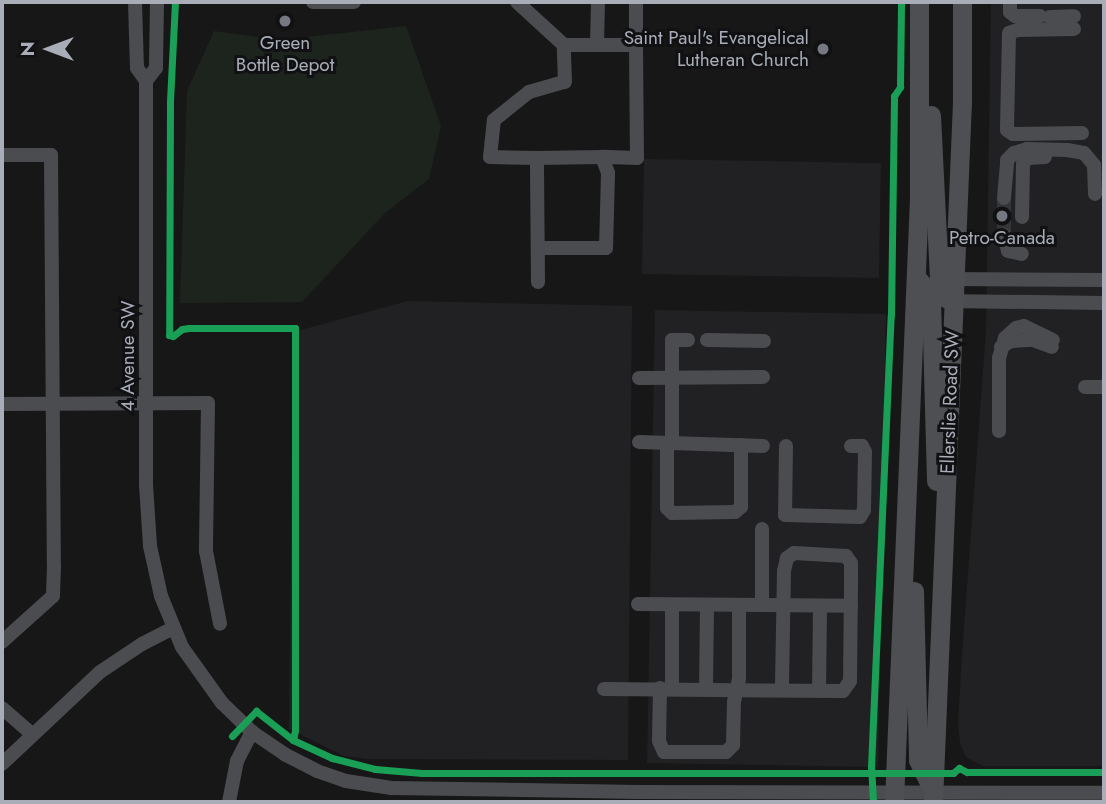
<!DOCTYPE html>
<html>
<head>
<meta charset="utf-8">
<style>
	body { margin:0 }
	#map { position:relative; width:1106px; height:804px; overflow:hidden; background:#171717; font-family:Jost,sans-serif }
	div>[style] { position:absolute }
	.built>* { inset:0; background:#212123; transform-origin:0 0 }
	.green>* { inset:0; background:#1d241e }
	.minor-tunnel>* { height:14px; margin-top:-7px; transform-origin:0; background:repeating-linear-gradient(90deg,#343537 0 14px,transparent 0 21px) }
	.minor>* { height:14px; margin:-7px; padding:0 7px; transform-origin:7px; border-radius:7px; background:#4b4c50 }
	.major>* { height:19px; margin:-9.5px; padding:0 9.5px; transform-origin:9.5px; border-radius:9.5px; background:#4d4f52 }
	.cycleway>* { height:7px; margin:-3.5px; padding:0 3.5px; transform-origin:3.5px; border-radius:3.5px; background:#1a9f57 }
	.dots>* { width:19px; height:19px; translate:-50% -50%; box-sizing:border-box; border:4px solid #111113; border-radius:50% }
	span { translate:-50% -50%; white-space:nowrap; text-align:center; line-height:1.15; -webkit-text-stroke:6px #111113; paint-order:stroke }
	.poi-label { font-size:19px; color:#a8adb8 }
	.right { translate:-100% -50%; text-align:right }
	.street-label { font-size:19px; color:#a8adb8 }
	.frame { position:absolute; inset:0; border:4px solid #a8adb8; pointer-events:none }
	.north { position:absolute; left:14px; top:14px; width:70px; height:70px; -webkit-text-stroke:5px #111113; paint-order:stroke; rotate:270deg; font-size:19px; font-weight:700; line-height:28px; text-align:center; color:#a8adb8 }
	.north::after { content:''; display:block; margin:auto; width:24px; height:32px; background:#a8adb8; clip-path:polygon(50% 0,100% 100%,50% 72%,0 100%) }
</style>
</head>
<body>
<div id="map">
	<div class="built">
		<i style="clip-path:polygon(991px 2px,1104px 2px,1104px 766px,983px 766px,967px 758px,960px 744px,958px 723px,962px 655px,986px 331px)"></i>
		<i style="left:644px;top:159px;width:237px;height:115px;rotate:1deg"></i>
		<i style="clip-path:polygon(408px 301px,632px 306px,628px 760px,367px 759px,344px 756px,289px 729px,293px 332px)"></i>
		<i style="left:655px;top:310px;width:231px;height:453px;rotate:1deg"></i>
	</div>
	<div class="green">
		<i style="clip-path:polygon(406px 26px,441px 126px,429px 179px,385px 213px,302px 302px,180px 303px,187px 91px,214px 31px,280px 40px)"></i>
	</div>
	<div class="minor-tunnel">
		<i style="left:1004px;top:198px;width:37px;rotate:90deg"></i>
	</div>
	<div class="minor">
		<i style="left:135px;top:2px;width:66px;rotate:88.3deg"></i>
		<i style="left:137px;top:68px;width:16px;rotate:55deg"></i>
		<i style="left:157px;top:2px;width:66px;rotate:90.9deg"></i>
		<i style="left:156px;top:68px;width:16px;rotate:128deg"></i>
		<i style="left:146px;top:81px;width:404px;rotate:90deg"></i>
		<i style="left:146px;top:485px;width:61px;rotate:86.2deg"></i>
		<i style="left:150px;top:546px;width:51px;rotate:77.6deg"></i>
		<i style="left:161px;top:596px;width:55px;rotate:67.6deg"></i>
		<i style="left:182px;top:647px;width:69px;rotate:54.5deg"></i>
		<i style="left:222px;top:703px;width:42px;rotate:44deg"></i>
		<i style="left:252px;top:732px;width:41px;rotate:34.1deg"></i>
		<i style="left:286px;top:755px;width:35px;rotate:27deg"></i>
		<i style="left:317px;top:771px;width:31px;rotate:19deg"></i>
		<i style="left:346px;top:781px;width:46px;rotate:8.8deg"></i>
		<i style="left:391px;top:788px;width:247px;rotate:0.9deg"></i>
		<i style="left:638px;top:792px;width:466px;rotate:0.1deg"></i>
		<i style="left:313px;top:2px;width:41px"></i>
		<i style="left:517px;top:2px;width:64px;rotate:42.5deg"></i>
		<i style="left:564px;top:45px;width:72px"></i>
		<i style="left:636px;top:45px;width:113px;rotate:89.5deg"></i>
		<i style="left:637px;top:158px;width:35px;rotate:-178deg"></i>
		<i style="left:1010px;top:2px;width:10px;rotate:90deg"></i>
		<i style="left:1010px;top:12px;width:6px;rotate:39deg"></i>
		<i style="left:1015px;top:16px;width:25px"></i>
		<i style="left:1050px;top:17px;width:24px;rotate:-2deg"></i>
		<i style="left:1074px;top:29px;width:56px;rotate:179deg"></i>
		<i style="left:1018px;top:30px;width:9px;rotate:162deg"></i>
		<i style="left:1009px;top:33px;width:97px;rotate:91.2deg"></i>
		<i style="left:1007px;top:130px;width:7px;rotate:34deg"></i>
		<i style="left:1013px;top:134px;width:69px;rotate:-0.8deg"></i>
		<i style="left:597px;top:45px;width:43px;rotate:-88.7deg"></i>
		<i style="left:636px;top:45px;width:43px;rotate:-90deg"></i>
		<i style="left:2px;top:155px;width:49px"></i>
		<i style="left:51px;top:155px;width:411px;rotate:89.6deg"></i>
		<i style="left:54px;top:566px;width:30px;rotate:92deg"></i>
		<i style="left:53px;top:596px;width:69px;rotate:138deg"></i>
		<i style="left:537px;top:158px;width:65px;rotate:-0.9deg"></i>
		<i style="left:602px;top:157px;width:17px;rotate:69deg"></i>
		<i style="left:608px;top:173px;width:75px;rotate:91.5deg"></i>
		<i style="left:606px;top:248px;width:68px;rotate:180deg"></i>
		<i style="left:1004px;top:198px;width:38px;rotate:-85deg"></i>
		<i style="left:1007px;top:160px;width:10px;rotate:-45deg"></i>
		<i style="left:1014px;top:153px;width:14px;rotate:-17deg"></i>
		<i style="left:1027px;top:149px;width:40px;rotate:1.4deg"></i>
		<i style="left:1067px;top:150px;width:17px;rotate:10deg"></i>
		<i style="left:1084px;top:153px;width:16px;rotate:50deg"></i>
		<i style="left:1094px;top:165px;width:29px;rotate:88deg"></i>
		<i style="left:1022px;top:217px;width:54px;rotate:-88.9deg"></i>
		<i style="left:1023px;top:163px;width:7px;rotate:-45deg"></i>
		<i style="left:1028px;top:158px;width:17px;rotate:-3deg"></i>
		<i style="left:1004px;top:235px;width:16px;rotate:76deg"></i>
		<i style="left:1008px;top:251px;width:14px;rotate:12deg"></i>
		<i style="left:948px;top:279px;width:156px;rotate:0.4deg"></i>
		<i style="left:538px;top:282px;width:124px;rotate:-90.5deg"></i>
		<i style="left:537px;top:158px;width:47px;rotate:-178.8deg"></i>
		<i style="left:490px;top:157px;width:37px;rotate:-84deg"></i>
		<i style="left:494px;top:120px;width:45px;rotate:-38.7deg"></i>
		<i style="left:529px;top:92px;width:37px;rotate:-16deg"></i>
		<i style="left:565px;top:82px;width:37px;rotate:-92deg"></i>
		<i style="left:945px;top:301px;width:159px;rotate:0.7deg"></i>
		<i style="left:707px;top:340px;width:57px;rotate:1deg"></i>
		<i style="left:1001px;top:347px;width:12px;rotate:-31deg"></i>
		<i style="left:1011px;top:341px;width:22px;rotate:-3deg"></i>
		<i style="left:1033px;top:340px;width:20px;rotate:20deg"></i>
		<i style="left:639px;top:378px;width:124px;rotate:-0.5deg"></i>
		<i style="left:1085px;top:387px;width:19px"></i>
		<i style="left:2px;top:404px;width:206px;rotate:-0.3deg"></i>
		<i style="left:208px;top:403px;width:148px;rotate:90.8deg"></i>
		<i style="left:206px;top:551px;width:74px;rotate:79.1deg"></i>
		<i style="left:999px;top:431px;width:73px;rotate:-90deg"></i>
		<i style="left:999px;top:358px;width:21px;rotate:-73deg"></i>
		<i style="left:1005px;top:338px;width:15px;rotate:-42deg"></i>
		<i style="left:1016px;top:328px;width:8px;rotate:-14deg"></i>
		<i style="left:1024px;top:326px;width:32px;rotate:26deg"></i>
		<i style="left:639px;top:442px;width:124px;rotate:1.8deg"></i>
		<i style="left:667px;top:443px;width:65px;rotate:90deg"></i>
		<i style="left:667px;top:508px;width:7px;rotate:45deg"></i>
		<i style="left:672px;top:513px;width:63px;rotate:-0.9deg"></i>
		<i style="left:735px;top:512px;width:8px;rotate:-40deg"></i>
		<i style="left:741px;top:507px;width:62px;rotate:-90deg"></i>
		<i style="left:672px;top:443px;width:103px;rotate:-90deg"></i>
		<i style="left:672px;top:340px;width:16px"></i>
		<i style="left:786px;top:446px;width:69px;rotate:90.8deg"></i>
		<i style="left:785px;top:515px;width:75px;rotate:1.5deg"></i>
		<i style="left:860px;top:517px;width:8px;rotate:-60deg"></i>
		<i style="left:864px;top:510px;width:58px;rotate:-89deg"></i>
		<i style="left:865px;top:452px;width:7px;rotate:-117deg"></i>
		<i style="left:862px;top:446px;width:11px;rotate:180deg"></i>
		<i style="left:762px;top:529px;width:76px;rotate:90deg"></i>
		<i style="left:638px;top:604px;width:213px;rotate:0.5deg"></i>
		<i style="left:672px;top:605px;width:84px;rotate:90deg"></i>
		<i style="left:660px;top:688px;width:53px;rotate:91.1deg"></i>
		<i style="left:659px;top:741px;width:12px;rotate:66deg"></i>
		<i style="left:664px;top:752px;width:62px"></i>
		<i style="left:726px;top:752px;width:10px;rotate:-45deg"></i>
		<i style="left:733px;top:745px;width:43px;rotate:-88.7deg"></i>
		<i style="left:734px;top:702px;width:24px;rotate:-78deg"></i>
		<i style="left:739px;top:679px;width:74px;rotate:-90deg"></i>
		<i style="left:604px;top:689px;width:239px;rotate:0.5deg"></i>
		<i style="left:843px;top:691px;width:12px;rotate:-55deg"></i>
		<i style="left:850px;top:681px;width:103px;rotate:-89.4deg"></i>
		<i style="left:851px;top:578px;width:15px;rotate:-90deg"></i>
		<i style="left:851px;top:563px;width:9px;rotate:-126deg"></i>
		<i style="left:846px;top:556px;width:52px;rotate:-176.7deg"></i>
		<i style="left:794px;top:553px;width:9px;rotate:144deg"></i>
		<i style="left:787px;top:558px;width:13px;rotate:103deg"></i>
		<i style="left:784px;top:571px;width:119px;rotate:91deg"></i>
		<i style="left:706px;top:689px;width:84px;rotate:-89.3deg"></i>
		<i style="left:819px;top:691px;width:85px;rotate:-89.3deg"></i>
		<i style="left:2px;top:708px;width:40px;rotate:41deg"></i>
		<i style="left:2px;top:764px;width:134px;rotate:-43.2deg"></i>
		<i style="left:100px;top:672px;width:50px;rotate:-33.7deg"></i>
		<i style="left:142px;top:644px;width:35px;rotate:-27deg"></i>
		<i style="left:229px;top:802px;width:42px;rotate:-79deg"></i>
		<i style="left:237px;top:761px;width:33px;rotate:-63deg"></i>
	</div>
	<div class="major">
		<i style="left:931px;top:115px;width:164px;rotate:87.2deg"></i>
		<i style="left:939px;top:279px;width:16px;rotate:68deg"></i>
		<i style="left:945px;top:294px;width:12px;rotate:42deg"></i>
		<i style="left:916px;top:277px;width:18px;rotate:49deg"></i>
		<i style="left:928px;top:291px;width:9px;rotate:72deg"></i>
		<i style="left:931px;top:300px;width:181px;rotate:88.4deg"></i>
		<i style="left:914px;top:591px;width:169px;rotate:88.6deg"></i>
		<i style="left:918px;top:760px;width:32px;rotate:64deg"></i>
		<i style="left:894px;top:802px;width:606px;rotate:-87.63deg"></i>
		<i style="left:919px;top:197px;width:195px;rotate:-90deg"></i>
		<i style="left:933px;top:802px;width:701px;rotate:-87.63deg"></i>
		<i style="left:962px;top:102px;width:100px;rotate:-90deg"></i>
	</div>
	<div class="cycleway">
		<i style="left:175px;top:2px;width:100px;rotate:92.9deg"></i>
		<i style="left:170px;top:102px;width:233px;rotate:90.2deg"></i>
		<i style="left:169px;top:335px;width:4px;rotate:14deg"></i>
		<i style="left:173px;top:336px;width:11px;rotate:-38deg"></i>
		<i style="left:182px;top:329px;width:7px;rotate:-8deg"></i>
		<i style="left:189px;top:328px;width:106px"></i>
		<i style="left:295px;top:328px;width:402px;rotate:90deg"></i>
		<i style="left:295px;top:730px;width:10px;rotate:101deg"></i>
		<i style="left:232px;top:736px;width:35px;rotate:-46deg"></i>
		<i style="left:256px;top:711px;width:47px;rotate:38.1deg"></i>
		<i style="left:293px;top:740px;width:43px;rotate:24.8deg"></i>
		<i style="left:332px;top:758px;width:44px;rotate:14.3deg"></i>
		<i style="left:375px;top:769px;width:47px;rotate:4.9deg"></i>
		<i style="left:422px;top:773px;width:531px"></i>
		<i style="left:953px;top:773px;width:8px;rotate:-40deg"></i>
		<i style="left:959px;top:768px;width:9px;rotate:27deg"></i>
		<i style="left:967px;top:772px;width:137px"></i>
		<i style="left:873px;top:802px;width:35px;rotate:-93deg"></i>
		<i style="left:871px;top:767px;width:452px;rotate:-87.5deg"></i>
		<i style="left:891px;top:315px;width:219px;rotate:-89.2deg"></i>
		<i style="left:894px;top:96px;width:11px;rotate:-56deg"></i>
		<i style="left:900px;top:87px;width:85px;rotate:-89.3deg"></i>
	</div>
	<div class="dots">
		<i style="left:285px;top:21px;background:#757880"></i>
		<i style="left:823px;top:49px;background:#757880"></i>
		<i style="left:1002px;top:216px;background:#757880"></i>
	</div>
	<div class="poi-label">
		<span class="right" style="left:809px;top:49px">Saint Paul's Evangelical<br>Lutheran Church</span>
		<span style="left:285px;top:54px">Green<br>Bottle Depot</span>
		<span style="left:1002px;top:238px">Petro-Canada</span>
	</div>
	<div class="street-label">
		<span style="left:128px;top:356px;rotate:-90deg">4 Avenue SW</span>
		<span style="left:950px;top:402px;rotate:-88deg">Ellerslie Road SW</span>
	</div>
	<div class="frame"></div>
	<div class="north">N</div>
</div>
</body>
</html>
